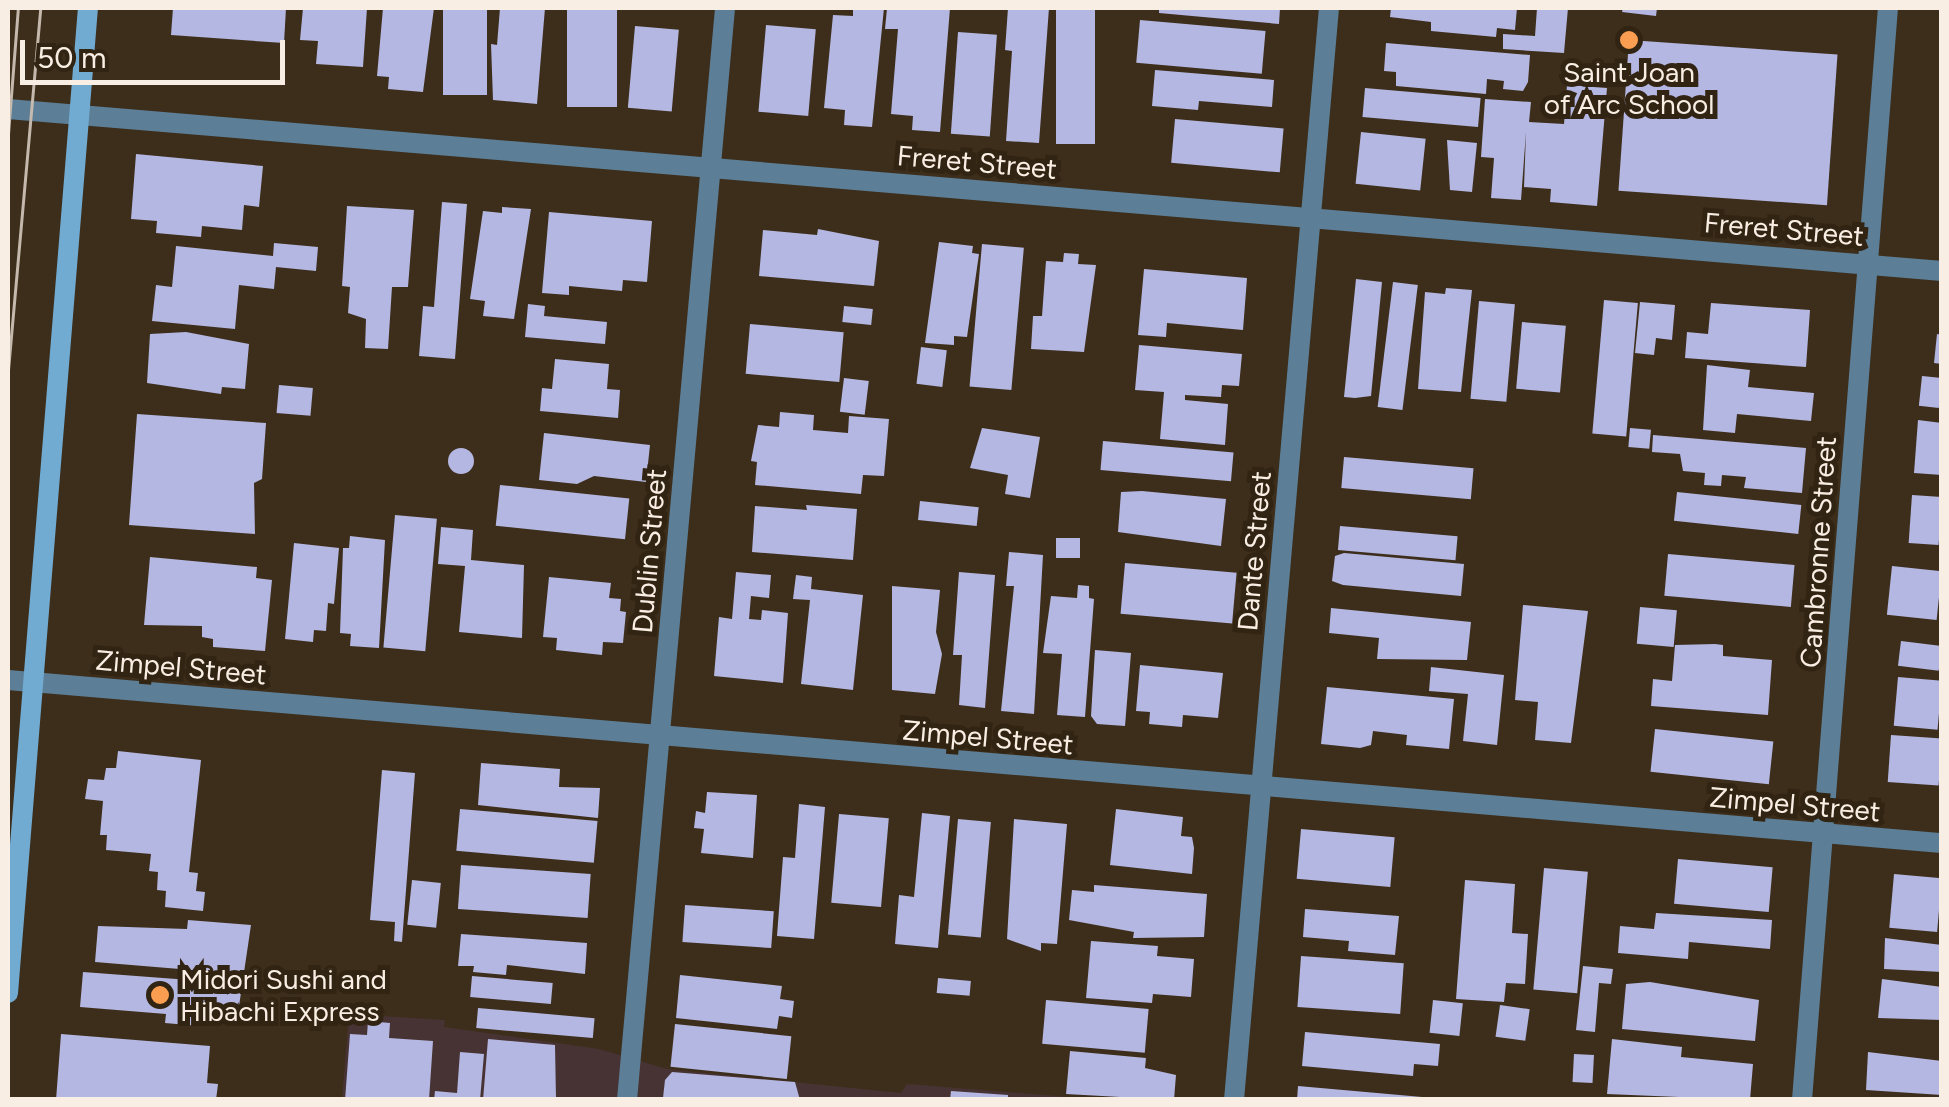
<!DOCTYPE html>
<html>
<head>
<meta charset="utf-8">
<style>
	body { margin:0 }
	#map { position:relative; width:1949px; height:1107px; overflow:hidden; background:#3d2e1c; font-family:Figtree,sans-serif }
	div>[style] { position:absolute }
	.commercial>* { inset:0; background:#473334 }
	.building>* { inset:0; background:#b4b7e1; transform-origin:0 0 }
	.round { border-radius:50% }
	.minor>* { height:20px; margin:-10px; padding:0 10px; transform-origin:10px; border-radius:10px; background:#5c7f97 }
	.secondary>* { height:20px; margin:-10px; padding:0 10px; transform-origin:10px; border-radius:10px; background:#72abd1 }
	.tram>* { height:2.5px; margin:-1.25px; padding:0 1.25px; transform-origin:1.25px; border-radius:1.25px; background:#c4b9ac }
	.dots>* { width:28px; height:28px; translate:-50% -50%; box-sizing:border-box; border:5px solid #322412; border-radius:50% }
	span { translate:-50% -50%; white-space:nowrap; text-align:center; line-height:1.15; -webkit-text-stroke:10px #322412; paint-order:stroke }
	.poi-label { font-size:28px; color:#f8eee3 }
	.left { translate:0 -50%; text-align:left }
	.street-label { font-size:28px; color:#f8eee3 }
	.frame { position:absolute; inset:0; border:10px solid #f8eee3; pointer-events:none }
	.scale { position:absolute; left:20px; top:40px; width:265px; height:45px; box-sizing:border-box; border:5px solid #f8eee3; border-top:0; padding-left:12px; font-size:30px; line-height:35px; white-space:nowrap; color:#f8eee3; -webkit-text-stroke:8px #322412; paint-order:stroke }
</style>
</head>
<body>
<div id="map">
	<div class="commercial">
		<i style="clip-path:polygon(349px 1014px,445px 1020px,444px 1027px,599px 1049px,667px 1069px,901px 1093px,907px 1084px,1094px 1099px,342px 1100px)"></i>
	</div>
	<div class="building">
		<i style="clip-path:polygon(173px 8px,286px 8px,284px 43px,171px 35px)"></i>
		<i style="clip-path:polygon(303px 8px,367px 8px,363px 67px,316px 64px,318px 41px,300px 40px)"></i>
		<i style="clip-path:polygon(383px 8px,434px 8px,423px 92px,388px 89px,389px 77px,377px 76px)"></i>
		<i style="left:443px;top:8px;width:44px;height:87px"></i>
		<i style="clip-path:polygon(500px 8px,545px 8px,537px 104px,493px 100px,491px 44px,497px 45px)"></i>
		<i style="left:567px;top:8px;width:50px;height:99px"></i>
		<i style="clip-path:polygon(853px 8px,884px 8px,872px 127px,844px 125px,845px 110px,824px 108px,833px 15px,853px 16px)"></i>
		<i style="clip-path:polygon(887px 8px,950px 8px,940px 132px,912px 130px,913px 116px,891px 114px,898px 29px,885px 29px)"></i>
		<i style="clip-path:polygon(1008px 8px,1049px 8px,1039px 143px,1006px 141px,1012px 51px,1005px 50px)"></i>
		<i style="left:1056px;top:8px;width:39px;height:136px"></i>
		<i style="clip-path:polygon(1159px 8px,1280px 8px,1279px 24px,1159px 13px)"></i>
		<i style="clip-path:polygon(1391px 8px,1517px 8px,1515px 30px,1497px 28px,1496px 37px,1431px 31px,1431px 22px,1390px 17px)"></i>
		<i style="clip-path:polygon(1537px 8px,1568px 8px,1564px 53px,1503px 49px,1503px 34px,1535px 36px)"></i>
		<i style="clip-path:polygon(1623px 8px,1657px 8px,1656px 16px,1622px 12px)"></i>
		<i style="left:1140px;top:20px;width:126px;height:43px;rotate:5deg"></i>
		<i style="left:766px;top:25px;width:50px;height:87px;rotate:5deg"></i>
		<i style="left:635px;top:26px;width:44px;height:82px;rotate:5deg"></i>
		<i style="left:958px;top:32px;width:39px;height:102px;rotate:4deg"></i>
		<i style="left:1629px;top:40px;width:209px;height:151px;rotate:4deg"></i>
		<i style="clip-path:polygon(1386px 43px,1530px 55px,1528px 82px,1523px 91px,1503px 89px,1504px 81px,1487px 79px,1486px 94px,1396px 86px,1396px 72px,1384px 71px)"></i>
		<i style="clip-path:polygon(1155px 70px,1274px 80px,1272px 107px,1199px 101px,1198px 110px,1152px 106px)"></i>
		<i style="clip-path:polygon(1567px 85px,1607px 88px,1597px 206px,1550px 202px,1551px 189px,1524px 187px,1526px 132px,1521px 200px,1491px 198px,1494px 158px,1481px 157px,1485px 99px,1531px 102px,1529px 122px,1564px 124px)"></i>
		<i style="left:1365px;top:88px;width:116px;height:29px;rotate:5deg"></i>
		<i style="left:1175px;top:119px;width:109px;height:44px;rotate:5deg"></i>
		<i style="left:1361px;top:132px;width:65px;height:52px;rotate:6deg"></i>
		<i style="clip-path:polygon(1447px 140px,1477px 143px,1472px 192px,1450px 190px)"></i>
		<i style="clip-path:polygon(136px 154px,263px 166px,259px 207px,244px 205px,242px 230px,202px 226px,201px 237px,156px 233px,157px 221px,131px 219px)"></i>
		<i style="clip-path:polygon(442px 202px,467px 204px,455px 359px,419px 356px,423px 306px,434px 307px)"></i>
		<i style="clip-path:polygon(347px 206px,414px 210px,408px 287px,392px 287px,388px 349px,365px 348px,366px 319px,348px 313px,350px 287px,342px 286px)"></i>
		<i style="clip-path:polygon(502px 207px,531px 209px,514px 319px,483px 316px,485px 301px,470px 299px,483px 211px,502px 213px)"></i>
		<i style="clip-path:polygon(549px 212px,652px 221px,647px 282px,623px 280px,622px 291px,569px 286px,569px 295px,542px 293px)"></i>
		<i style="clip-path:polygon(818px 229px,879px 241px,874px 286px,759px 276px,763px 230px,817px 235px)"></i>
		<i style="clip-path:polygon(939px 242px,973px 246px,972px 253px,979px 254px,967px 337px,954px 336px,954px 345px,925px 343px)"></i>
		<i style="clip-path:polygon(274px 243px,318px 247px,316px 271px,276px 267px,274px 289px,239px 285px,235px 329px,152px 321px,156px 285px,172px 287px,176px 246px,273px 256px)"></i>
		<i style="left:982px;top:244px;width:42px;height:143px;rotate:5deg"></i>
		<i style="clip-path:polygon(1064px 253px,1079px 254px,1078px 264px,1096px 265px,1084px 352px,1031px 349px,1033px 316px,1042px 316px,1046px 261px,1063px 262px)"></i>
		<i style="clip-path:polygon(1144px 269px,1247px 278px,1243px 330px,1167px 323px,1166px 337px,1138px 335px)"></i>
		<i style="clip-path:polygon(1356px 279px,1382px 282px,1371px 396px,1355px 398px,1344px 397px)"></i>
		<i style="left:1393px;top:282px;width:25px;height:126px;rotate:7deg"></i>
		<i style="clip-path:polygon(1446px 288px,1472px 290px,1461px 392px,1418px 389px,1425px 292px,1445px 294px)"></i>
		<i style="left:1604px;top:300px;width:34px;height:134px;rotate:5deg"></i>
		<i style="left:1479px;top:301px;width:36px;height:98px;rotate:5deg"></i>
		<i style="clip-path:polygon(1640px 302px,1675px 305px,1672px 340px,1656px 338px,1654px 355px,1635px 353px)"></i>
		<i style="clip-path:polygon(1711px 303px,1810px 310px,1806px 367px,1685px 358px,1687px 332px,1708px 334px)"></i>
		<i style="clip-path:polygon(528px 304px,545px 306px,544px 316px,607px 322px,605px 344px,525px 337px)"></i>
		<i style="left:844px;top:306px;width:29px;height:16px;rotate:6deg"></i>
		<i style="left:1522px;top:322px;width:44px;height:67px;rotate:5deg"></i>
		<i style="left:750px;top:324px;width:94px;height:50px;rotate:5deg"></i>
		<i style="clip-path:polygon(186px 332px,249px 344px,245px 389px,222px 387px,221px 394px,147px 383px,150px 334px)"></i>
		<i style="clip-path:polygon(1937px 334px,1942px 335px,1942px 364px,1934px 363px)"></i>
		<i style="clip-path:polygon(1139px 345px,1242px 354px,1239px 386px,1222px 385px,1221px 397px,1185px 395px,1185px 400px,1228px 404px,1225px 445px,1160px 439px,1164px 392px,1135px 390px)"></i>
		<i style="left:921px;top:347px;width:26px;height:37px;rotate:7deg"></i>
		<i style="clip-path:polygon(555px 359px,609px 364px,607px 389px,620px 390px,618px 418px,540px 411px,542px 388px,552px 389px)"></i>
		<i style="clip-path:polygon(1707px 365px,1750px 370px,1748px 387px,1814px 393px,1811px 421px,1737px 414px,1735px 433px,1703px 430px)"></i>
		<i style="left:1922px;top:376px;width:20px;height:30px;rotate:6deg"></i>
		<i style="left:844px;top:378px;width:25px;height:34px;rotate:7deg"></i>
		<i style="left:279px;top:385px;width:34px;height:28px;rotate:5deg"></i>
		<i style="clip-path:polygon(780px 412px,814px 415px,813px 430px,848px 433px,849px 416px,889px 419px,884px 476px,863px 475px,861px 494px,755px 485px,757px 462px,751px 461px,758px 425px,779px 427px)"></i>
		<i style="clip-path:polygon(137px 414px,266px 423px,262px 479px,254px 483px,255px 534px,129px 525px)"></i>
		<i style="clip-path:polygon(1918px 420px,1942px 423px,1942px 475px,1914px 473px)"></i>
		<i style="clip-path:polygon(982px 428px,1040px 437px,1030px 498px,1005px 494px,1008px 475px,970px 468px)"></i>
		<i style="left:1630px;top:428px;width:21px;height:19px;rotate:5deg"></i>
		<i style="clip-path:polygon(544px 433px,650px 445px,646px 482px,594px 476px,577px 484px,539px 480px)"></i>
		<i style="clip-path:polygon(1653px 435px,1806px 448px,1802px 493px,1744px 488px,1746px 477px,1722px 475px,1721px 486px,1704px 485px,1705px 473px,1683px 471px,1680px 454px,1652px 452px)"></i>
		<i style="left:1103px;top:441px;width:131px;height:29px;rotate:5deg"></i>
		<i class="round" style="left:448px;top:448px;width:26px;height:26px"></i>
		<i style="left:1344px;top:457px;width:130px;height:31px;rotate:5deg"></i>
		<i style="left:500px;top:485px;width:130px;height:41px;rotate:6deg"></i>
		<i style="clip-path:polygon(1142px 491px,1226px 499px,1221px 546px,1118px 532px,1121px 492px)"></i>
		<i style="left:1677px;top:492px;width:125px;height:29px;rotate:6deg"></i>
		<i style="left:1912px;top:495px;width:30px;height:48px;rotate:4deg"></i>
		<i style="left:920px;top:501px;width:59px;height:19px;rotate:6deg"></i>
		<i style="clip-path:polygon(806px 505px,857px 509px,853px 560px,752px 552px,755px 506px,807px 510px)"></i>
		<i style="left:395px;top:515px;width:42px;height:133px;rotate:5deg"></i>
		<i style="left:1340px;top:526px;width:118px;height:24px;rotate:5deg"></i>
		<i style="clip-path:polygon(441px 527px,473px 530px,471px 560px,524px 565px,522px 638px,459px 632px,465px 566px,438px 564px)"></i>
		<i style="clip-path:polygon(350px 536px,385px 540px,379px 648px,350px 646px,351px 634px,340px 633px,343px 548px,349px 548px)"></i>
		<i style="left:1056px;top:538px;width:24px;height:20px"></i>
		<i style="clip-path:polygon(294px 543px,339px 548px,334px 604px,328px 603px,326px 631px,314px 630px,313px 642px,285px 639px)"></i>
		<i style="clip-path:polygon(1009px 552px,1043px 555px,1034px 714px,1001px 711px,1014px 586px,1006px 586px)"></i>
		<i style="clip-path:polygon(1344px 553px,1464px 564px,1461px 596px,1343px 585px,1332px 581px,1335px 556px)"></i>
		<i style="left:1668px;top:554px;width:127px;height:42px;rotate:5deg"></i>
		<i style="clip-path:polygon(150px 557px,257px 567px,256px 578px,272px 580px,265px 651px,213px 647px,213px 639px,202px 637px,202px 626px,144px 625px)"></i>
		<i style="left:1125px;top:563px;width:112px;height:51px;rotate:5deg"></i>
		<i style="left:1892px;top:566px;width:50px;height:49px;rotate:6deg"></i>
		<i style="clip-path:polygon(736px 572px,771px 575px,769px 598px,751px 596px,749px 619px,761px 620px,762px 610px,788px 613px,783px 683px,714px 676px,719px 617px,732px 619px)"></i>
		<i style="clip-path:polygon(959px 572px,995px 575px,985px 708px,959px 705px,962px 655px,953px 655px)"></i>
		<i style="clip-path:polygon(796px 575px,812px 577px,811px 589px,863px 595px,853px 690px,801px 684px,810px 600px,793px 599px)"></i>
		<i style="clip-path:polygon(549px 577px,611px 583px,609px 598px,621px 599px,620px 611px,626px 612px,623px 643px,603px 642px,602px 655px,556px 650px,557px 638px,543px 637px)"></i>
		<i style="clip-path:polygon(1078px 585px,1089px 586px,1089px 598px,1094px 599px,1085px 717px,1057px 715px,1062px 654px,1043px 653px,1051px 596px,1077px 598px)"></i>
		<i style="clip-path:polygon(892px 586px,940px 590px,936px 632px,942px 654px,935px 694px,892px 690px)"></i>
		<i style="clip-path:polygon(1523px 605px,1588px 611px,1571px 743px,1535px 740px,1538px 702px,1515px 700px)"></i>
		<i style="left:1640px;top:607px;width:37px;height:37px;rotate:5deg"></i>
		<i style="clip-path:polygon(1331px 608px,1471px 622px,1467px 660px,1377px 659px,1379px 638px,1329px 633px)"></i>
		<i style="left:1901px;top:641px;width:41px;height:25px;rotate:7deg"></i>
		<i style="clip-path:polygon(1715px 644px,1723px 645px,1723px 656px,1772px 660px,1768px 715px,1651px 706px,1653px 679px,1672px 681px,1675px 645px)"></i>
		<i style="clip-path:polygon(1095px 650px,1131px 653px,1125px 726px,1097px 724px,1091px 716px)"></i>
		<i style="clip-path:polygon(1140px 665px,1223px 673px,1218px 718px,1183px 715px,1182px 727px,1149px 724px,1150px 712px,1136px 711px)"></i>
		<i style="clip-path:polygon(1431px 667px,1504px 675px,1497px 745px,1463px 741px,1468px 694px,1429px 691px)"></i>
		<i style="left:1898px;top:677px;width:44px;height:49px;rotate:5deg"></i>
		<i style="clip-path:polygon(1327px 687px,1454px 699px,1449px 749px,1406px 745px,1407px 735px,1373px 731px,1371px 745px,1360px 748px,1321px 744px)"></i>
		<i style="left:1655px;top:729px;width:119px;height:43px;rotate:6deg"></i>
		<i style="left:1891px;top:735px;width:51px;height:47px;rotate:4deg"></i>
		<i style="clip-path:polygon(118px 751px,201px 760px,189px 872px,198px 873px,196px 891px,205px 892px,203px 911px,165px 907px,166px 891px,157px 890px,158px 872px,149px 871px,151px 854px,106px 850px,107px 835px,100px 835px,103px 801px,85px 799px,88px 779px,104px 780px,106px 768px,116px 768px)"></i>
		<i style="clip-path:polygon(481px 763px,560px 769px,559px 787px,600px 788px,598px 818px,478px 805px)"></i>
		<i style="clip-path:polygon(382px 770px,415px 773px,402px 942px,394px 941px,395px 922px,370px 920px)"></i>
		<i style="clip-path:polygon(707px 792px,757px 795px,753px 858px,701px 853px,704px 829px,694px 828px,696px 811px,705px 813px)"></i>
		<i style="clip-path:polygon(799px 804px,825px 807px,814px 939px,777px 936px,783px 857px,795px 858px)"></i>
		<i style="left:460px;top:809px;width:138px;height:42px;rotate:5deg"></i>
		<i style="clip-path:polygon(1116px 809px,1183px 817px,1181px 836px,1192px 837px,1194px 848px,1192px 874px,1110px 865px)"></i>
		<i style="clip-path:polygon(922px 813px,950px 816px,938px 948px,895px 944px,899px 895px,914px 897px)"></i>
		<i style="left:839px;top:814px;width:50px;height:89px;rotate:5deg"></i>
		<i style="left:958px;top:819px;width:33px;height:116px;rotate:5deg"></i>
		<i style="clip-path:polygon(1014px 819px,1067px 824px,1057px 944px,1041px 943px,1041px 951px,1007px 939px)"></i>
		<i style="left:1301px;top:829px;width:94px;height:50px;rotate:5deg"></i>
		<i style="left:1678px;top:859px;width:95px;height:45px;rotate:5deg"></i>
		<i style="left:461px;top:865px;width:130px;height:44px;rotate:4deg"></i>
		<i style="left:1544px;top:868px;width:44px;height:122px;rotate:5deg"></i>
		<i style="left:1894px;top:874px;width:48px;height:54px;rotate:5deg"></i>
		<i style="left:412px;top:880px;width:29px;height:45px;rotate:6deg"></i>
		<i style="clip-path:polygon(1465px 880px,1515px 884px,1512px 933px,1528px 934px,1525px 984px,1506px 983px,1504px 1002px,1456px 999px)"></i>
		<i style="clip-path:polygon(1094px 885px,1207px 894px,1204px 937px,1133px 938px,1134px 932px,1069px 920px,1072px 890px,1094px 892px)"></i>
		<i style="left:685px;top:905px;width:89px;height:37px;rotate:4deg"></i>
		<i style="clip-path:polygon(1305px 909px,1399px 916px,1395px 955px,1348px 951px,1349px 941px,1303px 937px)"></i>
		<i style="clip-path:polygon(1656px 913px,1772px 920px,1770px 949px,1689px 942px,1688px 959px,1618px 953px,1620px 926px,1654px 929px)"></i>
		<i style="clip-path:polygon(188px 920px,251px 925px,238px 1013px,217px 1011px,216px 1020px,200px 1019px,199px 1026px,165px 1023px,166px 1014px,80px 1007px,83px 972px,203px 981px,204px 971px,95px 962px,98px 926px,187px 929px)"></i>
		<i style="clip-path:polygon(461px 934px,587px 943px,585px 974px,507px 965px,506px 975px,473px 972px,474px 966px,458px 966px)"></i>
		<i style="clip-path:polygon(1885px 938px,1942px 945px,1942px 972px,1884px 969px)"></i>
		<i style="clip-path:polygon(1091px 941px,1158px 946px,1157px 956px,1194px 959px,1191px 997px,1153px 994px,1152px 1003px,1086px 998px)"></i>
		<i style="left:1301px;top:956px;width:103px;height:51px;rotate:4deg"></i>
		<i style="clip-path:polygon(1583px 966px,1613px 969px,1611px 984px,1599px 983px,1595px 1032px,1576px 1030px)"></i>
		<i style="clip-path:polygon(680px 975px,782px 986px,780px 999px,794px 1001px,792px 1018px,779px 1016px,777px 1029px,676px 1018px)"></i>
		<i style="left:472px;top:976px;width:81px;height:21px;rotate:5deg"></i>
		<i style="left:938px;top:978px;width:33px;height:15px;rotate:5deg"></i>
		<i style="clip-path:polygon(1882px 979px,1942px 987px,1942px 1020px,1878px 1018px)"></i>
		<i style="clip-path:polygon(1650px 982px,1759px 1000px,1755px 1041px,1622px 1029px,1626px 984px)"></i>
		<i style="left:1046px;top:1000px;width:103px;height:44px;rotate:5deg"></i>
		<i style="left:1433px;top:1000px;width:30px;height:33px;rotate:6deg"></i>
		<i style="left:1500px;top:1005px;width:30px;height:32px;rotate:8deg"></i>
		<i style="left:478px;top:1008px;width:117px;height:20px;rotate:5deg"></i>
		<i style="clip-path:polygon(368px 1021px,390px 1023px,389px 1038px,433px 1041px,429px 1100px,345px 1100px,350px 1034px,367px 1035px)"></i>
		<i style="left:675px;top:1024px;width:117px;height:43px;rotate:6deg"></i>
		<i style="clip-path:polygon(1305px 1032px,1440px 1044px,1438px 1066px,1414px 1064px,1413px 1076px,1302px 1066px)"></i>
		<i style="clip-path:polygon(61px 1034px,210px 1046px,207px 1083px,218px 1084px,216px 1100px,56px 1100px)"></i>
		<i style="clip-path:polygon(488px 1039px,555px 1045px,556px 1099px,483px 1100px)"></i>
		<i style="clip-path:polygon(1612px 1039px,1682px 1047px,1681px 1057px,1753px 1064px,1750px 1100px,1607px 1094px)"></i>
		<i style="clip-path:polygon(1070px 1051px,1146px 1058px,1145px 1068px,1176px 1075px,1174px 1100px,1066px 1094px)"></i>
		<i style="clip-path:polygon(460px 1052px,484px 1054px,480px 1100px,434px 1100px,435px 1091px,457px 1093px)"></i>
		<i style="clip-path:polygon(1868px 1052px,1942px 1061px,1942px 1095px,1866px 1090px)"></i>
		<i style="left:1574px;top:1054px;width:20px;height:28px;rotate:3deg"></i>
		<i style="clip-path:polygon(672px 1072px,795px 1082px,800px 1100px,669px 1100px,663px 1098px,665px 1080px)"></i>
		<i style="clip-path:polygon(1298px 1086px,1422px 1097px,1422px 1100px,1297px 1100px)"></i>
		<i style="clip-path:polygon(951px 1091px,1008px 1095px,1008px 1100px,950px 1100px)"></i>
	</div>
	<div class="minor">
		<i style="left:8px;top:109px;width:1941px;rotate:4.79deg"></i>
		<i style="left:8px;top:680px;width:1941px;rotate:4.82deg"></i>
		<i style="left:627px;top:1100px;width:1096px;rotate:-84.87deg"></i>
		<i style="left:1234px;top:1100px;width:1096px;rotate:-85.03deg"></i>
		<i style="left:1802px;top:1100px;width:1095px;rotate:-85.5deg"></i>
	</div>
	<div class="secondary">
		<i style="left:8px;top:993px;width:988px;rotate:-85.36deg"></i>
	</div>
	<div class="tram">
		<i style="left:8px;top:134px;width:126px;rotate:-85.5deg"></i>
		<i style="left:8px;top:370px;width:363px;rotate:-84.9deg"></i>
	</div>
	<div class="dots">
		<i style="left:1629px;top:40px;background:#fb9e51"></i>
		<i style="left:160px;top:995px;background:#fb9e51"></i>
	</div>
	<div class="poi-label">
		<span style="left:1629px;top:88px">Saint Joan<br>of Arc School</span>
		<span class="left" style="left:180px;top:995px">Midori Sushi and<br>Hibachi Express</span>
	</div>
	<div class="street-label">
		<span style="left:977px;top:162px;rotate:5deg">Freret Street</span>
		<span style="left:1784px;top:229px;rotate:5deg">Freret Street</span>
		<span style="left:649px;top:551px;rotate:-85deg">Dublin Street</span>
		<span style="left:1254px;top:551px;rotate:-85deg">Dante Street</span>
		<span style="left:1818px;top:552px;rotate:-86deg">Cambronne Street</span>
		<span style="left:181px;top:667px;rotate:5deg">Zimpel Street</span>
		<span style="left:988px;top:737px;rotate:5deg">Zimpel Street</span>
		<span style="left:1795px;top:804px;rotate:5deg">Zimpel Street</span>
	</div>
	<div class="frame"></div>
	<div class="scale">50 m</div>
</div>
</body>
</html>
